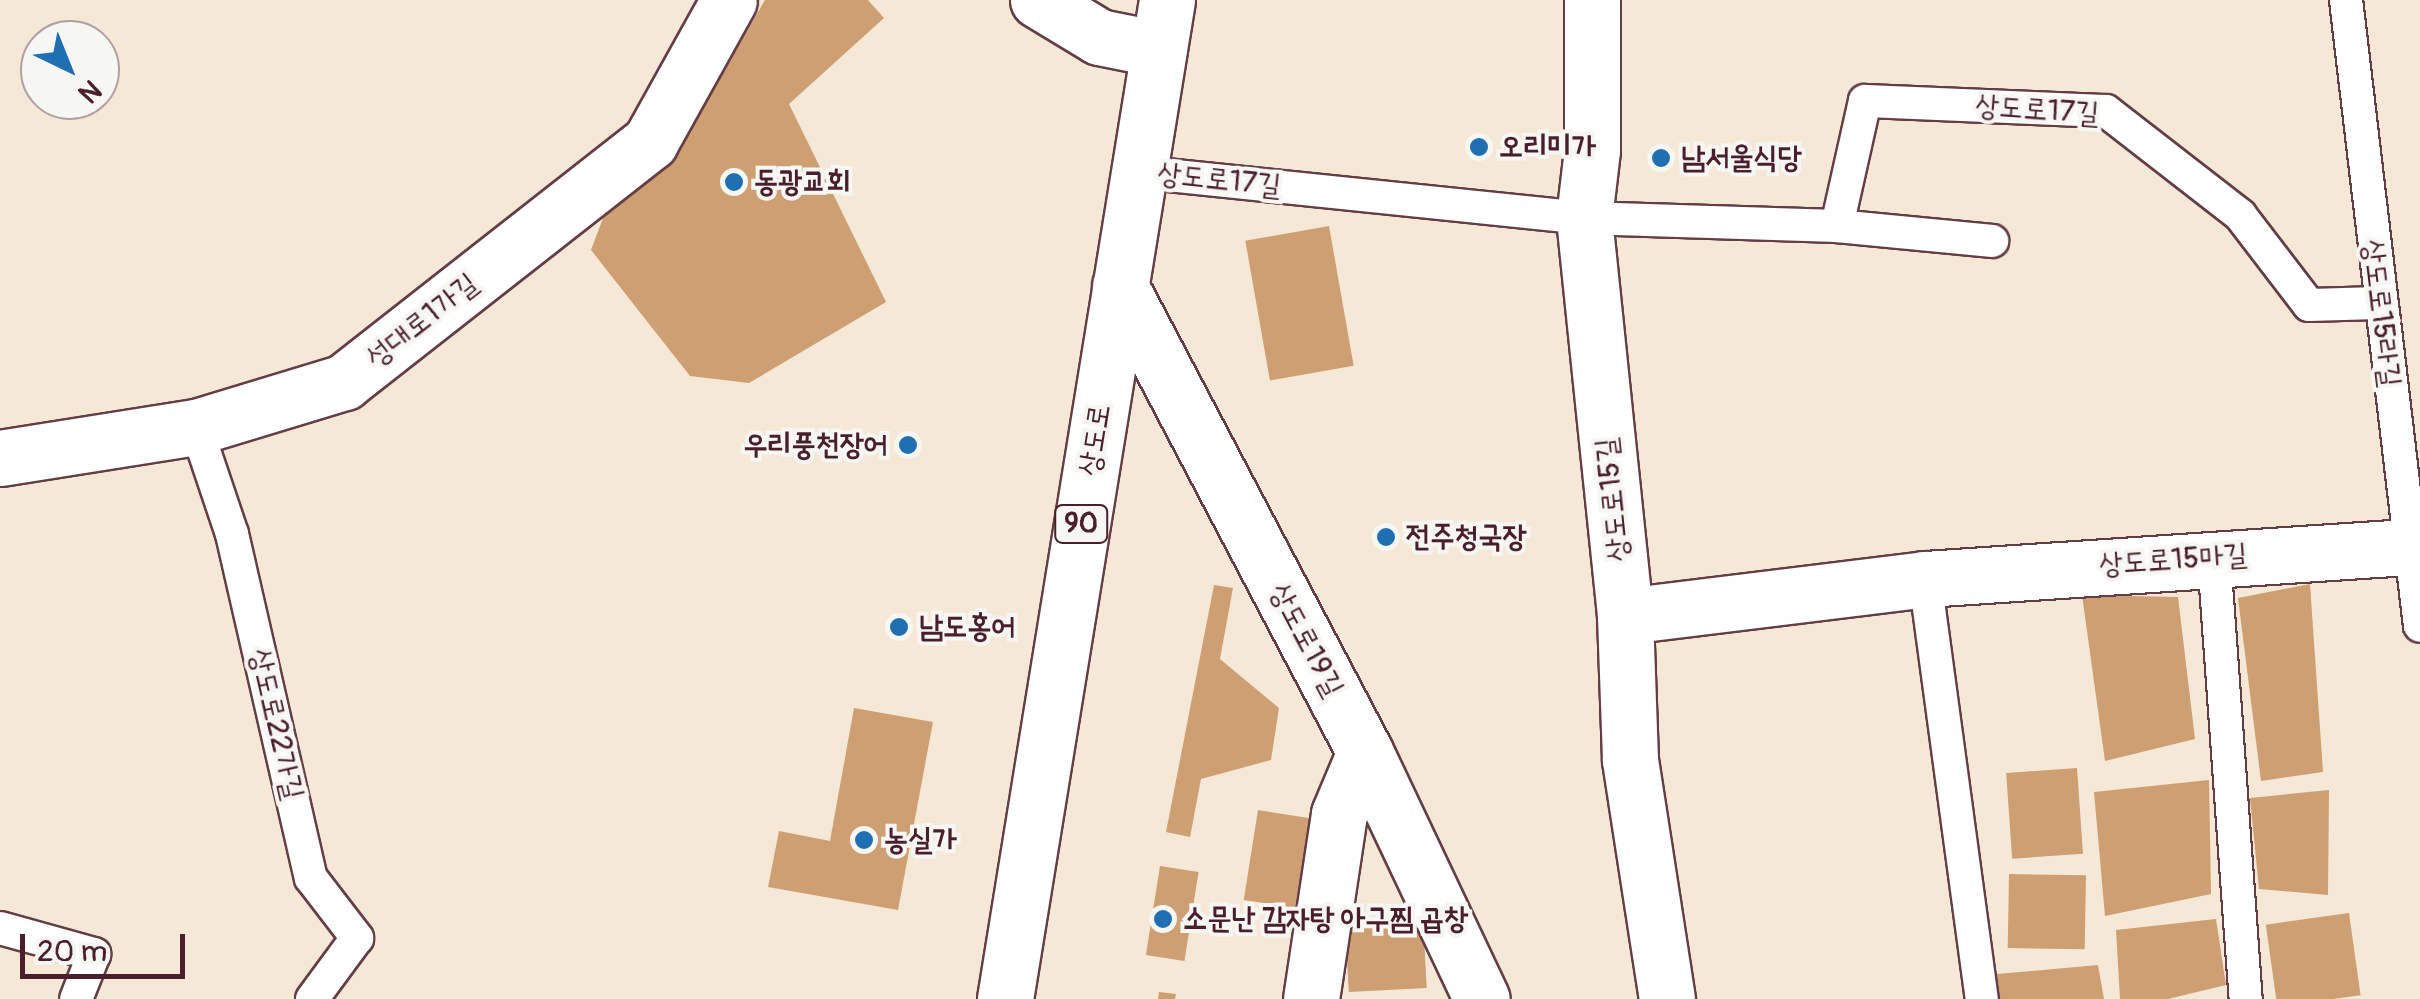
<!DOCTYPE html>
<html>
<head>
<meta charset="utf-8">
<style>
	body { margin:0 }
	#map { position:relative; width:2420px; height:999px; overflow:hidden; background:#f5e8d7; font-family:Pangolin,"Poor Story",sans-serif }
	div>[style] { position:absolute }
	.building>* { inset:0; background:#cd9f72; transform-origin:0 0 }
	.roads { filter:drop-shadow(2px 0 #643d45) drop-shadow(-2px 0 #643d45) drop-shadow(0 2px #643d45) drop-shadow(0 -2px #643d45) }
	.service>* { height:32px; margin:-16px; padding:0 16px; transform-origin:16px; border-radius:16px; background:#fff }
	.minor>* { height:55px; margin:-27.5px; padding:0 27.5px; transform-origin:27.5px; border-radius:27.5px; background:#fff }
	.tertiary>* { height:55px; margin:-27.5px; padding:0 27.5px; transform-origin:27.5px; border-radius:27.5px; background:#fff }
	.primary>* { height:55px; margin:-27.5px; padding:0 27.5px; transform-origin:27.5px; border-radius:27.5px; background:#fff }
	.dots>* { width:28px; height:28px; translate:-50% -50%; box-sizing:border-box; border:5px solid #f6f6f2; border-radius:50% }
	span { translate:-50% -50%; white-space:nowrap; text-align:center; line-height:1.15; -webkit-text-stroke:8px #f6f6f2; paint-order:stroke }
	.shield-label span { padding:2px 8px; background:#f6f6f2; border:2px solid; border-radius:8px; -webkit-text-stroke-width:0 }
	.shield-label { font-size:28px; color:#4a1f2b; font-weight:700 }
	.street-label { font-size:30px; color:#4a1f2b }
	.poi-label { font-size:30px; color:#4a1f2b; font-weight:700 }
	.left { translate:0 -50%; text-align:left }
	.right { translate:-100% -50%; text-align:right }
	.north { position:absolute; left:20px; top:20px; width:100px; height:100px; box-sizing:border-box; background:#f6f6f2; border:2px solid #b1a0a2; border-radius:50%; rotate:137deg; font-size:28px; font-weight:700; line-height:40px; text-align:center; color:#4a1f2b }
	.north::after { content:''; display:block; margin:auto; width:35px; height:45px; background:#1f6fb2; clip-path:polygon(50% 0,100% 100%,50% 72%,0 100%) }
	.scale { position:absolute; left:20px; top:934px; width:165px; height:45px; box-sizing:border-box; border:5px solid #4a1f2b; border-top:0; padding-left:12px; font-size:30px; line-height:35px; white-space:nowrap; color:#4a1f2b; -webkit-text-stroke:8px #f6f6f2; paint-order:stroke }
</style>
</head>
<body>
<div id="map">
	<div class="building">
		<i style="clip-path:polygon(765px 0,868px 0,884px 18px,789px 104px,886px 302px,749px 383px,690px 376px,591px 250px,608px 205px,674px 158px)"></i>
		<i style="left:1329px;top:226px;width:142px;height:85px;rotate:80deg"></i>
		<i style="clip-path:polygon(2310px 584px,2323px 772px,2261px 781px,2238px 598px)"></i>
		<i style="clip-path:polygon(1214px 585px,1233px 588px,1220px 659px,1279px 708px,1271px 760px,1201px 779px,1190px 837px,1166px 832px)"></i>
		<i style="clip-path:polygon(2082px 595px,2178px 597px,2195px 739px,2105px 761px)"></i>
		<i style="clip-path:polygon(854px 708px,933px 722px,898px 910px,768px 887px,779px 831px,830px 841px)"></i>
		<i style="left:2077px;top:768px;width:86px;height:71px;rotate:86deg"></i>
		<i style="clip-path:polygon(2209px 780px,2211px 894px,2105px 916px,2094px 792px)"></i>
		<i style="clip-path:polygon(2329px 790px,2328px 895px,2259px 889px,2250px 798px)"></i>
		<i style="left:1258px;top:810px;width:61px;height:91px;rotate:9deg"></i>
		<i style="left:1160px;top:866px;width:39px;height:90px;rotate:9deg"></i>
		<i style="left:2009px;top:874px;width:77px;height:74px;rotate:1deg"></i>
		<i style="left:2349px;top:913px;width:83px;height:84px;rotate:82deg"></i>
		<i style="left:1423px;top:918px;width:70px;height:78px;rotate:87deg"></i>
		<i style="clip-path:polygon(2216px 919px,2226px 985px,2168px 999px,2120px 999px,2116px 930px)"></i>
		<i style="clip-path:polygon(2098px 965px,2104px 999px,1998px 999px,1997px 974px)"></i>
		<i style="clip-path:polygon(1159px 992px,1176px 994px,1175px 999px,1158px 999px)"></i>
	</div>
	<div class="roads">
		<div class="service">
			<i style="left:2346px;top:0;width:630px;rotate:83.26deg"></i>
			<i style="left:1138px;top:172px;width:448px;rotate:5.9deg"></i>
			<i style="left:1584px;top:218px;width:253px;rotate:1.8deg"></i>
			<i style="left:1837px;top:226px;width:128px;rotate:-77.4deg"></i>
			<i style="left:1865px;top:101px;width:241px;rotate:2.4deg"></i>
			<i style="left:2106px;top:111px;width:170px;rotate:37.8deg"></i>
			<i style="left:2240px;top:215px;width:113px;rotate:52.5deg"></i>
			<i style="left:2309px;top:305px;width:69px;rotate:-1.7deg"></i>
			<i style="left:1837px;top:226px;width:156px;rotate:5.5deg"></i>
			<i style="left:196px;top:427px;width:113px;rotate:71.4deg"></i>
			<i style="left:232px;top:534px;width:353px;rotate:77.1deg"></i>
			<i style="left:311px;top:878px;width:76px;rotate:52.5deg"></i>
			<i style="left:357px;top:938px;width:76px;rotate:126.4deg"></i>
			<i style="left:2214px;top:557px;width:443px;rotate:85.9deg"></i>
			<i style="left:1925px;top:579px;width:424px;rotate:82.3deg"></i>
			<i style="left:0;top:928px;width:98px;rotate:15.5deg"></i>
			<i style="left:94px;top:954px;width:48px;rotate:111.8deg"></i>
		</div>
		<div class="minor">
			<i style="left:1592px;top:0;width:150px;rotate:90deg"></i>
			<i style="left:1592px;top:150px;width:68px;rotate:96.7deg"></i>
			<i style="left:1584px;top:218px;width:400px;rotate:84.1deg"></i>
			<i style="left:1625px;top:616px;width:144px;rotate:88deg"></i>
			<i style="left:1630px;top:760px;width:242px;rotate:81.2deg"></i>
			<i style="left:1120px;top:286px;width:526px;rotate:62.27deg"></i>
			<i style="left:1365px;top:752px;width:273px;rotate:64.7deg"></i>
			<i style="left:0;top:458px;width:198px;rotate:-9deg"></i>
			<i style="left:196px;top:427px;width:155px;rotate:-16.9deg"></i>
			<i style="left:344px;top:382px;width:389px;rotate:-38.1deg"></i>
			<i style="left:650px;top:142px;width:162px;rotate:-60.9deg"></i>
			<i style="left:1625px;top:616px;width:302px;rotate:-7deg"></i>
			<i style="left:1925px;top:579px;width:496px;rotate:-3.8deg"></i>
			<i style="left:1311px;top:999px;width:187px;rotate:-81.4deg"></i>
			<i style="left:1339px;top:814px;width:67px;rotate:-67.2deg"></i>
		</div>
		<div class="tertiary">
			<i style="left:1038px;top:0;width:71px;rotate:31.2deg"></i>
			<i style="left:1099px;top:37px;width:61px;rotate:11.3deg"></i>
		</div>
		<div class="primary">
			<i style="left:1005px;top:999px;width:1012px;rotate:-80.79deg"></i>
		</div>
	</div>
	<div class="dots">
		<i style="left:1479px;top:147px;background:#1f6fb2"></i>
		<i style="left:1661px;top:158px;background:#1f6fb2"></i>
		<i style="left:734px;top:182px;background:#1f6fb2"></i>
		<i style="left:908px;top:445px;background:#1f6fb2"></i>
		<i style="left:1386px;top:537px;background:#1f6fb2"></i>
		<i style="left:899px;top:627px;background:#1f6fb2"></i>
		<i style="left:864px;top:840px;background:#1f6fb2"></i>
		<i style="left:1163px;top:919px;background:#1f6fb2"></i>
	</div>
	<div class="shield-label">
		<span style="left:1081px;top:524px">90</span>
	</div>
	<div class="street-label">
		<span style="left:2037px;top:110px;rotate:4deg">상도로17길</span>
		<span style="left:1219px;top:180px;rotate:6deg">상도로17길</span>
		<span style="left:2381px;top:313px;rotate:83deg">상도로15라길</span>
		<span style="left:422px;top:321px;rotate:-38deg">성대로1가길</span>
		<span style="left:1095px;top:440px;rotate:-81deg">상도로</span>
		<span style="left:1613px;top:500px;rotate:-96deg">상도로15길</span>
		<span style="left:2173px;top:560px;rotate:-4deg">상도로15마길</span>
		<span style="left:1306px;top:640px;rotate:62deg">상도로19길</span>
		<span style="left:276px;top:724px;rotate:77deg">상도로22가길</span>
	</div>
	<div class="poi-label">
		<span class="left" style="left:1499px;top:147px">오리미가</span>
		<span class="left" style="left:1681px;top:158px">남서울식당</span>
		<span class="left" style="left:754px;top:182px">동광교회</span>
		<span class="right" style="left:888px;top:445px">우리풍천장어</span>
		<span class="left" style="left:1406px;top:537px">전주청국장</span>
		<span class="left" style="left:919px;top:627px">남도홍어</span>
		<span class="left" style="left:884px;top:840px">농실가</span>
		<span class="left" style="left:1183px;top:919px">소문난 감자탕 아구찜 곱창</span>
	</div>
	<div class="north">N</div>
	<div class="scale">20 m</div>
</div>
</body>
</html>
